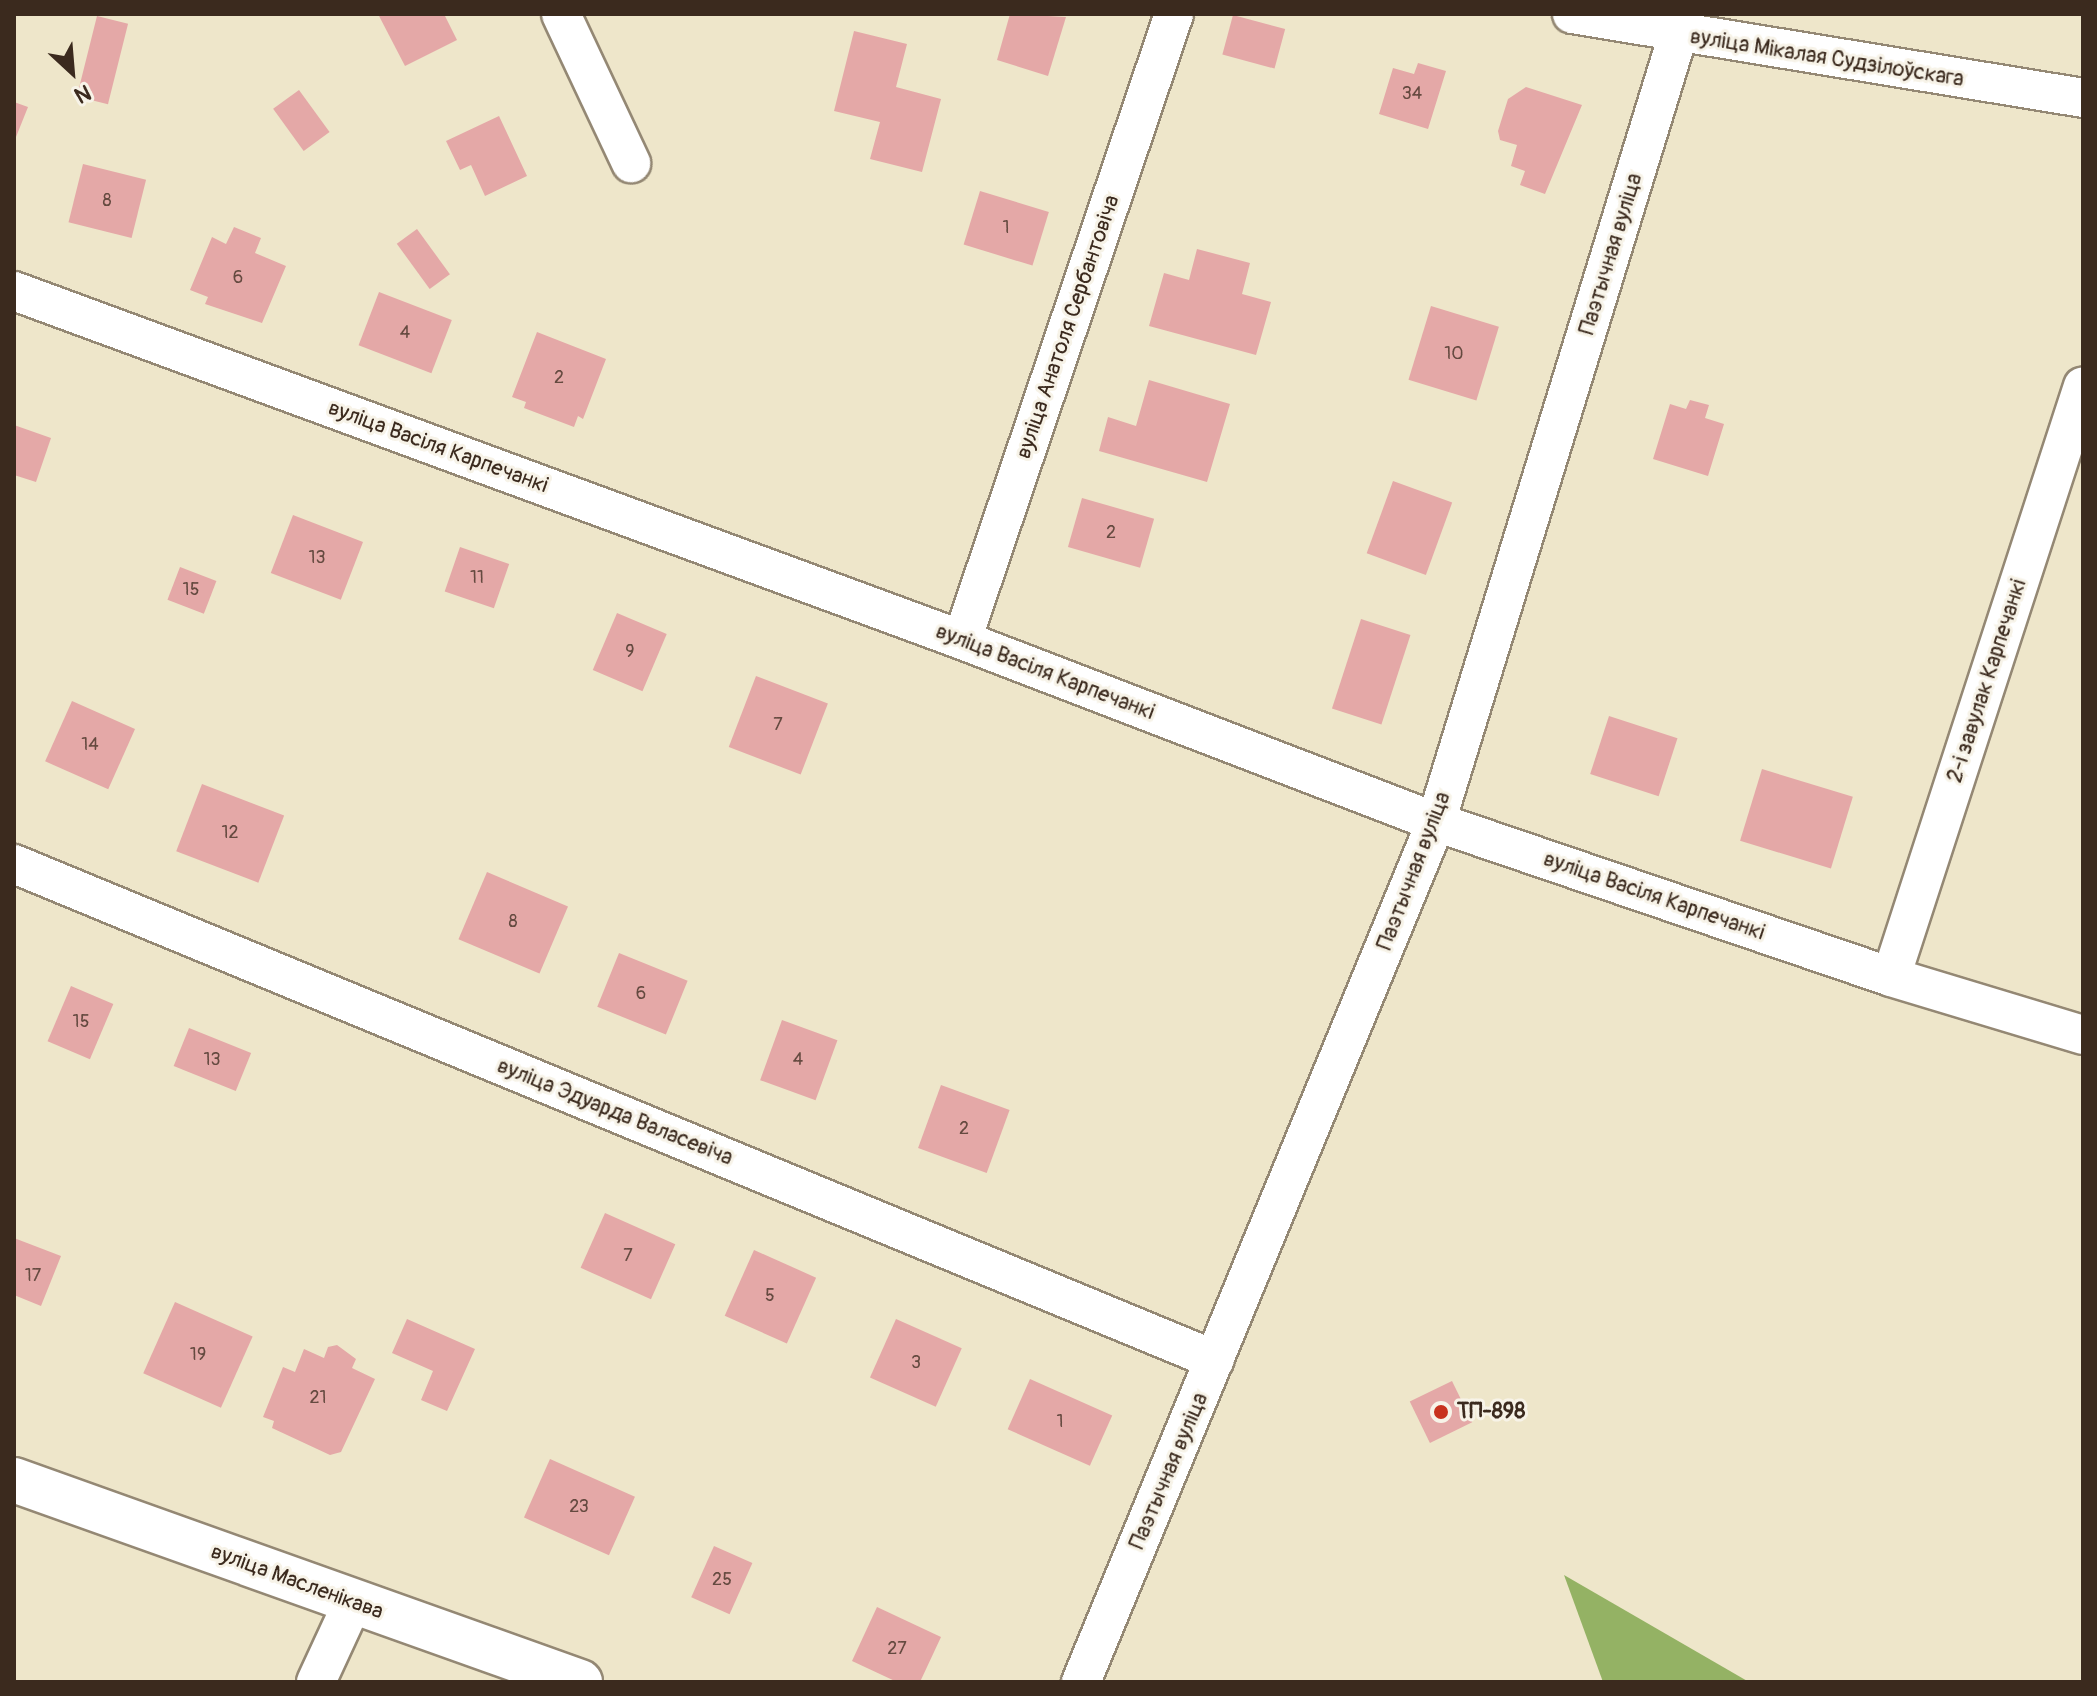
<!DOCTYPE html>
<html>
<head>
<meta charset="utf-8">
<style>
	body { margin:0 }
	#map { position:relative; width:2097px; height:1696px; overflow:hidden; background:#eee6ca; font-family:Pangolin,sans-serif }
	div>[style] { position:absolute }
	.forest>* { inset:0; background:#94b264 }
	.building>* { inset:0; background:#e4a8a7; transform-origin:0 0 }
	.roads { filter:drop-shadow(2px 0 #948874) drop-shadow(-2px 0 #948874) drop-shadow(0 2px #948874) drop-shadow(0 -2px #948874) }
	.minor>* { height:38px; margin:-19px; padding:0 19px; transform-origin:19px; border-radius:19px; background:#fff }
	.major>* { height:44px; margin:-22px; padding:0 22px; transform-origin:22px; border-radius:22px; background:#fff }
	.dots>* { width:22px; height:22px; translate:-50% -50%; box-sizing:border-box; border:4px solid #f7f3e8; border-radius:50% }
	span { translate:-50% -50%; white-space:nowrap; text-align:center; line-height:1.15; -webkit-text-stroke:6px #f7f3e8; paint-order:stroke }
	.number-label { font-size:18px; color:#654a40 }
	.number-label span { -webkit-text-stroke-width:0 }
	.street-label { font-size:22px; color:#3b2a1e }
	.poi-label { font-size:22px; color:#3b2a1e; font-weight:700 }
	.left { translate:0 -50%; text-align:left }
	.frame { position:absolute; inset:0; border:16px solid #3b2a1e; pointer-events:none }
	.north { position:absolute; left:32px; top:32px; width:80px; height:80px; -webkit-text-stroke:6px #f7f3e8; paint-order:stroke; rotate:154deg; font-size:22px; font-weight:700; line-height:32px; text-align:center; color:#3b2a1e }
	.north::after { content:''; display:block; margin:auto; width:28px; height:36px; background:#3b2a1e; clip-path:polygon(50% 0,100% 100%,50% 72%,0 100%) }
</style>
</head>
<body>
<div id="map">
	<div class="forest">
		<i style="clip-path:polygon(1564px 1575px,1749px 1682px,1603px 1682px)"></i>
	</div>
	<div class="building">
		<i style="clip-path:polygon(378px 14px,444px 14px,457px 40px,405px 66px)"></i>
		<i style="clip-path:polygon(1010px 14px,1066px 17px,1048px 76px,997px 60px)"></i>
		<i style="left:1233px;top:15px;width:54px;height:41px;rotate:15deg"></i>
		<i style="left:97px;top:16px;width:32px;height:83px;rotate:14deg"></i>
		<i style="clip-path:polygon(854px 31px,907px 44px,896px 87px,941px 99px,922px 172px,870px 159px,880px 122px,834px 111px)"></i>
		<i style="clip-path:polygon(1418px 63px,1446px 71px,1428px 129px,1379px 114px,1393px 68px,1414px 74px)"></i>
		<i style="clip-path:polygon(1526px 87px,1582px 105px,1545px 194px,1520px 185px,1525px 171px,1511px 166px,1517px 145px,1500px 140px,1498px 131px,1508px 99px)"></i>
		<i style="left:299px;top:90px;width:52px;height:32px;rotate:54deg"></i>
		<i style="clip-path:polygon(14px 102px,28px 107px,14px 142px)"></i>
		<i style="clip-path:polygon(499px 116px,527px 176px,485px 196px,471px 165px,460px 170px,446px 141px)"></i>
		<i style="left:83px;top:164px;width:65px;height:60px;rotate:14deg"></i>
		<i style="left:980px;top:191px;width:72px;height:56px;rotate:17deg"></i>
		<i style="clip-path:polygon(234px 227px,261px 238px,255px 253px,286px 266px,262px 323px,205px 304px,208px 297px,190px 290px,212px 237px,226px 244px)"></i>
		<i style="left:417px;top:229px;width:56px;height:25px;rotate:54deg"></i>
		<i style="clip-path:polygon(1197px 249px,1250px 263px,1242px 294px,1271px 302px,1256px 355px,1149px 326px,1164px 273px,1189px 280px)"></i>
		<i style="left:379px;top:292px;width:78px;height:57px;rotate:21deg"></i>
		<i style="left:1431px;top:306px;width:71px;height:77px;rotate:17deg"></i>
		<i style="clip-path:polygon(537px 332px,606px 359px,583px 419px,578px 416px,574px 427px,524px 408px,526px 402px,512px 397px)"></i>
		<i style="clip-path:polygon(1149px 380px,1230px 404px,1207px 482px,1099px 451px,1108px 417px,1136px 426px)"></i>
		<i style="clip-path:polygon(1690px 400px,1709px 405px,1705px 418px,1724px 424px,1708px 476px,1653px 459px,1670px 404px,1686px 409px)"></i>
		<i style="clip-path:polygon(14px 425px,51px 438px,36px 482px,14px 475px)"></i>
		<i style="left:1393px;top:481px;width:63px;height:77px;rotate:20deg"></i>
		<i style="left:1082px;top:498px;width:75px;height:51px;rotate:16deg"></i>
		<i style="left:293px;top:515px;width:75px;height:62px;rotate:21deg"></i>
		<i style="left:460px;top:547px;width:52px;height:47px;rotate:19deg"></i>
		<i style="left:180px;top:567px;width:39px;height:35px;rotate:21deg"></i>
		<i style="left:617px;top:613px;width:54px;height:62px;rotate:23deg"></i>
		<i style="left:1361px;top:619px;width:52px;height:94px;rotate:18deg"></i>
		<i style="left:756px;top:676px;width:77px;height:76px;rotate:21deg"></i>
		<i style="left:72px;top:701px;width:69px;height:66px;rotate:24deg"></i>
		<i style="left:1609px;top:716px;width:72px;height:61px;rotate:18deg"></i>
		<i style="left:1762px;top:769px;width:95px;height:75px;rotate:17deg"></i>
		<i style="left:202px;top:784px;width:88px;height:72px;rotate:21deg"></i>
		<i style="left:487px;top:872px;width:88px;height:73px;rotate:23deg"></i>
		<i style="left:619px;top:953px;width:74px;height:58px;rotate:22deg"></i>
		<i style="left:71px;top:986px;width:46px;height:60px;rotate:23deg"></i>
		<i style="left:782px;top:1020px;width:59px;height:64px;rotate:20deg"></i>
		<i style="left:189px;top:1028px;width:67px;height:41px;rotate:22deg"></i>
		<i style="left:941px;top:1085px;width:73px;height:67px;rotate:20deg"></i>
		<i style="left:605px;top:1213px;width:77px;height:60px;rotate:24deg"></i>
		<i style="clip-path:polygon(14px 1238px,61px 1256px,41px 1306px,14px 1295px)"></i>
		<i style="left:754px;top:1250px;width:68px;height:72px;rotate:24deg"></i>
		<i style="left:175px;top:1302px;width:85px;height:78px;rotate:24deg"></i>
		<i style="clip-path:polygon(407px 1319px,475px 1349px,447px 1411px,421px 1400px,433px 1371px,392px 1353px)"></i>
		<i style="left:896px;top:1319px;width:72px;height:64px;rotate:24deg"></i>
		<i style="clip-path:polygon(337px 1345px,356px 1359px,352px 1368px,375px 1379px,341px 1452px,330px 1455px,272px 1428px,274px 1421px,263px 1417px,283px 1367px,295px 1372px,304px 1349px,324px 1358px,328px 1347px)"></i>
		<i style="left:1030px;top:1379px;width:90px;height:55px;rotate:24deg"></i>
		<i style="left:1452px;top:1381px;width:46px;height:47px;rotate:64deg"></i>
		<i style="left:550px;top:1459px;width:93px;height:64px;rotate:24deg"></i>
		<i style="left:714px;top:1546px;width:42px;height:56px;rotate:24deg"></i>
		<i style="clip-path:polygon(877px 1607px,941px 1637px,920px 1682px,897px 1682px,852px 1661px)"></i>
	</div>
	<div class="roads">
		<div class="minor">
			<i style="left:561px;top:14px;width:165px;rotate:64.8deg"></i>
			<i style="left:1572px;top:14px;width:518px;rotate:9.33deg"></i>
			<i style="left:14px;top:291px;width:1010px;rotate:20.21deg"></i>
			<i style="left:962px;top:640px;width:508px;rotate:21.01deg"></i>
			<i style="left:1436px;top:822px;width:481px;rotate:18.8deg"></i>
			<i style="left:1891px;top:977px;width:201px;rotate:16.8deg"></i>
			<i style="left:962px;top:640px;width:661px;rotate:-71.29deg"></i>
			<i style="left:14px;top:864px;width:1299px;rotate:22.44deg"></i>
			<i style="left:1891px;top:977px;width:621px;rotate:-72deg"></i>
			<i style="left:316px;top:1682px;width:88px;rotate:-65.2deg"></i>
			<i style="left:1081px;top:1682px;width:930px;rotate:-67.57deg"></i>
			<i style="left:1436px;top:822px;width:823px;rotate:-72.91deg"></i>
		</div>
		<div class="major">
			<i style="left:14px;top:1480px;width:601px;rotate:19.64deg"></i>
		</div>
	</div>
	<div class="dots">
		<i style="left:1441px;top:1412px;background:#c8321e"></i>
	</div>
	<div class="number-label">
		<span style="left:1412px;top:94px">34</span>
		<span style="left:107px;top:201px">8</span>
		<span style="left:1006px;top:228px">1</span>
		<span style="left:238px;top:278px">6</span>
		<span style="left:405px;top:333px">4</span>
		<span style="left:1454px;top:354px">10</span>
		<span style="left:559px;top:378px">2</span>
		<span style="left:1111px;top:533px">2</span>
		<span style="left:317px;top:558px">13</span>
		<span style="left:477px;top:578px">11</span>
		<span style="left:191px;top:590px">15</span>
		<span style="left:630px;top:652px">9</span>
		<span style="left:778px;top:725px">7</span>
		<span style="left:90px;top:745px">14</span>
		<span style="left:230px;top:833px">12</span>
		<span style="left:513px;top:922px">8</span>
		<span style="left:641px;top:994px">6</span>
		<span style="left:81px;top:1022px">15</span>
		<span style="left:212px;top:1060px">13</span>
		<span style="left:798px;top:1060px">4</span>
		<span style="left:964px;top:1129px">2</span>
		<span style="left:628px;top:1256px">7</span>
		<span style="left:33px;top:1276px">17</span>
		<span style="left:770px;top:1296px">5</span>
		<span style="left:198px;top:1355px">19</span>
		<span style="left:916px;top:1363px">3</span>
		<span style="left:318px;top:1398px">21</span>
		<span style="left:1060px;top:1422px">1</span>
		<span style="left:579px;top:1507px">23</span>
		<span style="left:722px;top:1580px">25</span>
		<span style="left:897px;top:1649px">27</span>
	</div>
	<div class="street-label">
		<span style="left:1827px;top:58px;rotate:9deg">вуліца Мікалая Судзілоўскага</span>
		<span style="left:1611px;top:254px;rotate:-73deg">Паэтычная вуліца</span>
		<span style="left:1068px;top:327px;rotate:-71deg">вуліца Анатоля Сербантовіча</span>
		<span style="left:438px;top:447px;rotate:20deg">вуліца Васіля Карпечанкі</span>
		<span style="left:1045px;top:672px;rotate:21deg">вуліца Васіля Карпечанкі</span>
		<span style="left:1987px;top:681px;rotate:-72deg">2-і завулак Карпечанкі</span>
		<span style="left:1414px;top:871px;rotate:-69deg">Паэтычная вуліца</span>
		<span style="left:1654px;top:896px;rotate:19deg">вуліца Васіля Карпечанкі</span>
		<span style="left:615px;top:1112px;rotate:22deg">вуліца Эдуарда Валасевіча</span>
		<span style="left:1169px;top:1471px;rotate:-67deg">Паэтычная вуліца</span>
		<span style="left:297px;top:1582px;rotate:20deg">вуліца Масленікава</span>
	</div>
	<div class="poi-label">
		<span class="left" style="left:1457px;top:1412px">ТП-898</span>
	</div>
	<div class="frame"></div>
	<div class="north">N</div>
</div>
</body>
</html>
